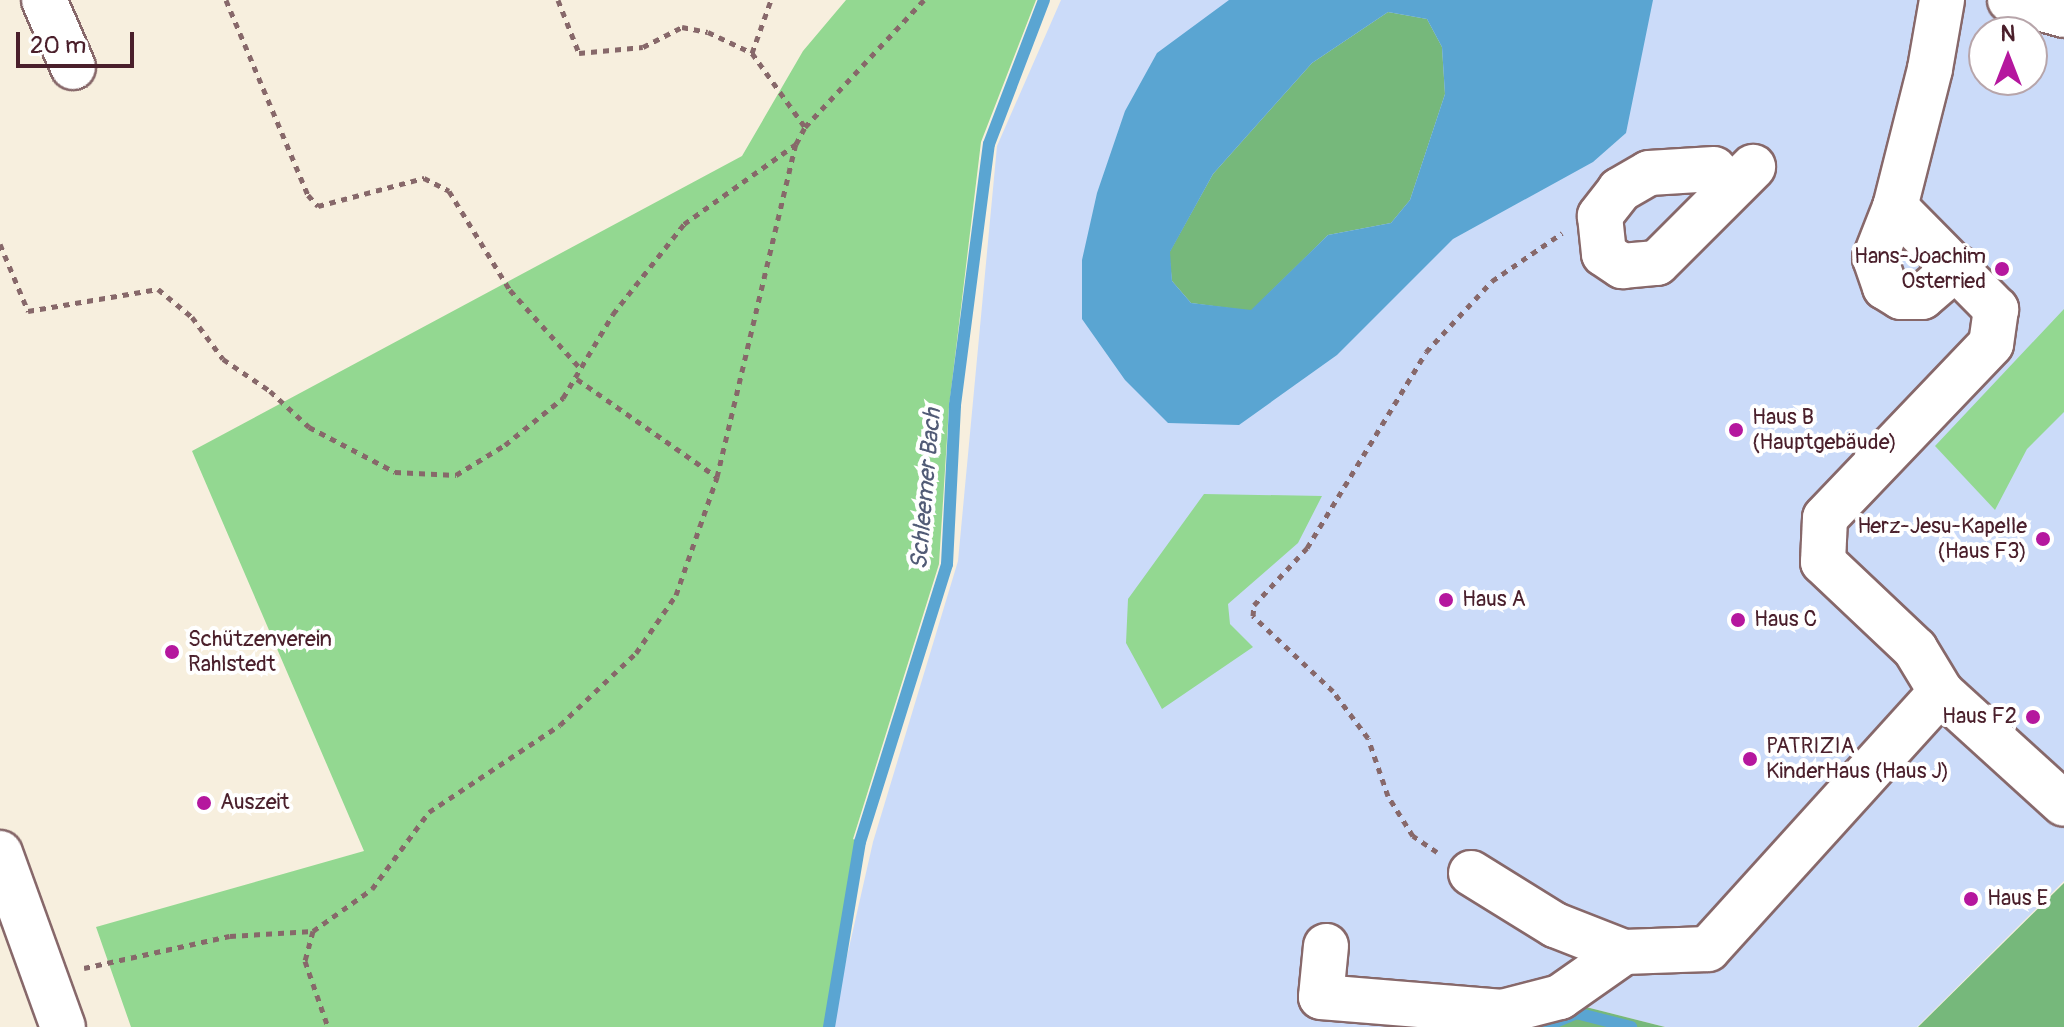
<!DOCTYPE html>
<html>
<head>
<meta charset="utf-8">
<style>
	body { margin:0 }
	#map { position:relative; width:2064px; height:1027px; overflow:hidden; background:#f7efde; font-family:Pangolin,sans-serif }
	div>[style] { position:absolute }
	.built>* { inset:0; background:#cbdbf9 }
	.green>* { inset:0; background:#93d891 }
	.forest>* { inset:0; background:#76b87b }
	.water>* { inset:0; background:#5aa5d2 }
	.stream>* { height:12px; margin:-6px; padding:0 6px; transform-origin:6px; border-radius:6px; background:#5aa5d2 }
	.path>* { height:5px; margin-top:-2.5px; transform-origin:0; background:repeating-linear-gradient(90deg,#87686a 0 6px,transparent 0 12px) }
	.roads { filter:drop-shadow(2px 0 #87686a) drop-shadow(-2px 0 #87686a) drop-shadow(0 2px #87686a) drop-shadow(0 -2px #87686a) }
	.minor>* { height:44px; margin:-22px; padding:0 22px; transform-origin:22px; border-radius:22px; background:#fff }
	.dots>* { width:22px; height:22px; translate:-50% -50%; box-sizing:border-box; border:4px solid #fff; border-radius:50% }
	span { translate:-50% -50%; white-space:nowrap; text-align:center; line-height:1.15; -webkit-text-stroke:8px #fff; paint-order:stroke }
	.poi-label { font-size:22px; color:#4a1f2b }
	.right { translate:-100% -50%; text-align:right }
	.left { translate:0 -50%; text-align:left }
	.water-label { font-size:24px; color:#515b76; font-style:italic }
	.north { position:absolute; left:1968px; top:16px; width:80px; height:80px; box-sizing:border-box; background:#fff; border:2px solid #b7a5aa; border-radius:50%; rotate:0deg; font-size:22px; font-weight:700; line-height:32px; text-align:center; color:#4a1f2b }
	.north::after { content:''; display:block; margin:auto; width:28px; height:36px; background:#b5179e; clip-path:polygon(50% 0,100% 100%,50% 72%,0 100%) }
	.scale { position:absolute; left:16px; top:32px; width:118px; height:36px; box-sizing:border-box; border:4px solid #4a1f2b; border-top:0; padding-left:10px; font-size:24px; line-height:28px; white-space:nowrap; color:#4a1f2b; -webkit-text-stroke:6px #fff; paint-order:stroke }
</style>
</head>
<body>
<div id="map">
	<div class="built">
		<i style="clip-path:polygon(evenodd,1061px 0,2064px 0,2064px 881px,1917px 1027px,1665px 1027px,1586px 1007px,1548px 1020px,1399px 1027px,831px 1027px,873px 842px,958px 561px,997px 146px,1061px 0,1984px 32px,2032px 32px,2032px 80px,1984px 80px,1984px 32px)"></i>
	</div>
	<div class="green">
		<i style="clip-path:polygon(846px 0,1036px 0,981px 142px,949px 407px,939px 564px,853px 839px,860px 843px,829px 1027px,131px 1027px,96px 927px,364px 851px,192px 451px,742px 156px,803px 51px)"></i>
		<i style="clip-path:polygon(2064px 309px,2064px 412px,2027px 449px,1995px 510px,1935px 446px)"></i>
		<i style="clip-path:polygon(1204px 494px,1322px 496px,1298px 543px,1228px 604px,1230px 624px,1253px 647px,1162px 709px,1126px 643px,1128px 599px)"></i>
	</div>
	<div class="forest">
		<i style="clip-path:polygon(1388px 12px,1427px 19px,1442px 47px,1445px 94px,1410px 200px,1391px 223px,1328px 235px,1251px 311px,1191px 303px,1172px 281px,1169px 253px,1213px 174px,1312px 63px)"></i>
		<i style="clip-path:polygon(2064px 883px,2064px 1027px,1918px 1027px)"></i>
		<i style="clip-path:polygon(1586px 1007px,1665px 1027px,1541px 1027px,1538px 1021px)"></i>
	</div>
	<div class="water">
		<i style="clip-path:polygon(evenodd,1229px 0,1653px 0,1626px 133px,1593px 162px,1453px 239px,1337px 355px,1239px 425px,1168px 423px,1125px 380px,1082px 319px,1082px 260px,1097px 193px,1125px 111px,1157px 53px,1229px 0,1388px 12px,1427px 19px,1442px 47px,1445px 94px,1410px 200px,1391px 223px,1328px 235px,1251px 310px,1191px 303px,1172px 281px,1170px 252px,1213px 174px,1312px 63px,1388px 12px)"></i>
	</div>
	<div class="stream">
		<i style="left:829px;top:1027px;width:188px;rotate:-80.5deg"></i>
		<i style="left:860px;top:842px;width:291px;rotate:-72.6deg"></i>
		<i style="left:947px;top:564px;width:159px;rotate:-87.1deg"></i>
		<i style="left:955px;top:405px;width:263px;rotate:-82.6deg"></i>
		<i style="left:989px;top:144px;width:154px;rotate:-69.1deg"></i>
		<i style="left:1519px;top:1027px;width:27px;rotate:-2deg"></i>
		<i style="left:1546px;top:1026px;width:33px;rotate:-23deg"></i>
		<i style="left:1576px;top:1013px;width:57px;rotate:14.3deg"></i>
	</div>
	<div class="path">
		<i style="left:226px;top:0;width:212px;rotate:67.2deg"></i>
		<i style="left:308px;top:195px;width:15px;rotate:48deg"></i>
		<i style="left:318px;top:206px;width:110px;rotate:-14.8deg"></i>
		<i style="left:424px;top:178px;width:28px;rotate:27deg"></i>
		<i style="left:449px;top:191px;width:116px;rotate:58.4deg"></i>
		<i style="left:510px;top:290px;width:106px;rotate:48.1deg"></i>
		<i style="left:558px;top:0;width:57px;rotate:68.4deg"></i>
		<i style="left:579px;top:53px;width:64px;rotate:-5.4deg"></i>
		<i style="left:643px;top:47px;width:44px;rotate:-27.1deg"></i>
		<i style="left:682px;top:27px;width:26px;rotate:11deg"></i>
		<i style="left:708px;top:32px;width:49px;rotate:25.5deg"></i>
		<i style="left:752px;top:53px;width:91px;rotate:54.4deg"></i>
		<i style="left:752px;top:53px;width:56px;rotate:-70.3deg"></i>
		<i style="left:0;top:244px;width:73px;rotate:67.3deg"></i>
		<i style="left:28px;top:311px;width:132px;rotate:-9.6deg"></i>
		<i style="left:158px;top:289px;width:44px;rotate:39.5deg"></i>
		<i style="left:192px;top:317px;width:52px;rotate:53.6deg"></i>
		<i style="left:223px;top:359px;width:57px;rotate:34.2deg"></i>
		<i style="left:270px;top:391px;width:53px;rotate:42.7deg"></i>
		<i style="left:309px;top:427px;width:97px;rotate:27.6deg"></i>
		<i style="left:395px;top:472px;width:61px;rotate:2.8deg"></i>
		<i style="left:456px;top:475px;width:57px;rotate:-31.5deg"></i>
		<i style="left:505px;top:445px;width:75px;rotate:-39deg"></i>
		<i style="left:563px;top:398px;width:98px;rotate:-59.2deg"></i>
		<i style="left:613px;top:314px;width:115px;rotate:-51.7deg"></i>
		<i style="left:684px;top:224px;width:138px;rotate:-35.5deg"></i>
		<i style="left:577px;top:379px;width:171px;rotate:35deg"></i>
		<i style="left:1437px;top:852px;width:29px;rotate:-146deg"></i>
		<i style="left:1413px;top:836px;width:47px;rotate:-122deg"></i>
		<i style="left:1388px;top:796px;width:61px;rotate:-109deg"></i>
		<i style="left:1368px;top:738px;width:59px;rotate:-126.7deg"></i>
		<i style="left:1333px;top:691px;width:110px;rotate:-136.8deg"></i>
		<i style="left:1253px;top:616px;width:11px;rotate:-85deg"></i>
		<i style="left:1254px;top:605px;width:78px;rotate:-47.1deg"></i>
		<i style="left:1307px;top:548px;width:229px;rotate:-58.7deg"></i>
		<i style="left:1426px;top:352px;width:97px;rotate:-47.1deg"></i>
		<i style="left:1492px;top:281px;width:85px;rotate:-34.4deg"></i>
		<i style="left:313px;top:931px;width:31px;rotate:105deg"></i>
		<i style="left:305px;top:961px;width:70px;rotate:70.8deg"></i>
		<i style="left:84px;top:968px;width:149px;rotate:-12.4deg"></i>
		<i style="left:230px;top:936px;width:83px;rotate:-3.4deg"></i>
		<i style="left:313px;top:931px;width:72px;rotate:-35.4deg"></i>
		<i style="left:372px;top:889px;width:96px;rotate:-53.5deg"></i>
		<i style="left:429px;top:812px;width:157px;rotate:-33.6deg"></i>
		<i style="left:560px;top:725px;width:105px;rotate:-43.5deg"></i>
		<i style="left:636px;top:653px;width:70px;rotate:-55.4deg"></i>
		<i style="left:676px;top:595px;width:125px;rotate:-70.8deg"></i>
		<i style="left:717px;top:477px;width:342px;rotate:-76.7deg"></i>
		<i style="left:796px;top:144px;width:19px;rotate:-62deg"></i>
		<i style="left:805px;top:127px;width:174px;rotate:-46.9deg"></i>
	</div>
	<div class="roads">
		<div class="minor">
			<i style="left:44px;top:0;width:73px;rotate:66.6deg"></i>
			<i style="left:1942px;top:0;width:70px;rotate:99.9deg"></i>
			<i style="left:1930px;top:69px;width:142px;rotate:104.2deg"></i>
			<i style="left:1895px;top:207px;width:144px;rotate:45.3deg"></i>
			<i style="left:1996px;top:309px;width:35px;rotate:98deg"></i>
			<i style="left:1991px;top:344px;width:240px;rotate:133.7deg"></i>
			<i style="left:1825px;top:518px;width:44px;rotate:92.6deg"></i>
			<i style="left:1823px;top:562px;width:127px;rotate:43.4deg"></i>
			<i style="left:1915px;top:649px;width:50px;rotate:58.8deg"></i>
			<i style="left:1941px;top:692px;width:166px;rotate:42.3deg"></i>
			<i style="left:2010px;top:0;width:56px;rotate:15.5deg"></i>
			<i style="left:1714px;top:169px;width:65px;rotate:176.5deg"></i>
			<i style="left:1649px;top:173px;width:34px;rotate:150deg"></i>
			<i style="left:1620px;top:190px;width:33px;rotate:128deg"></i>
			<i style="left:1600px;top:216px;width:38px;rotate:84deg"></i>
			<i style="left:1604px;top:254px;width:22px;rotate:34deg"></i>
			<i style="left:1622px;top:266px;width:35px;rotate:-5deg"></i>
			<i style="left:1657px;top:263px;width:136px;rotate:-45deg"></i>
			<i style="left:1895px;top:207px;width:55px;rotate:111.4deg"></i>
			<i style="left:1875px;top:258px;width:31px;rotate:71deg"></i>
			<i style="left:1885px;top:287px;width:19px;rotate:32deg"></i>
			<i style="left:1901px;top:297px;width:21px"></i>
			<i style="left:1922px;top:297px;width:46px;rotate:-40.6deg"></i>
			<i style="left:0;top:853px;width:185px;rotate:70.1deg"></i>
			<i style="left:1471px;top:873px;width:99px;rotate:31.8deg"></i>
			<i style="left:1555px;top:925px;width:74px;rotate:21.4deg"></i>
			<i style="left:1624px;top:952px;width:84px;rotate:-2deg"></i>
			<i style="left:1708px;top:949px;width:347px;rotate:-47.8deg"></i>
			<i style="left:1326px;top:946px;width:51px;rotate:95.6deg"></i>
			<i style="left:1321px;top:997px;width:182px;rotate:4.7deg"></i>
			<i style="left:1502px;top:1012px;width:60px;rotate:-14.5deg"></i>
			<i style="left:1560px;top:997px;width:78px;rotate:-35.1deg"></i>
		</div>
	</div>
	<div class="dots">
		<i style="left:2002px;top:269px;background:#b5179e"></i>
		<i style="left:1736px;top:430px;background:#b5179e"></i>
		<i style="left:2043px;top:539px;background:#b5179e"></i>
		<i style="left:1446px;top:600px;background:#b5179e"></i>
		<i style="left:1738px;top:620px;background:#b5179e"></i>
		<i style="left:172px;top:652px;background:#b5179e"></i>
		<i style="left:2033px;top:717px;background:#b5179e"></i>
		<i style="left:1750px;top:759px;background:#b5179e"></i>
		<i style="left:204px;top:803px;background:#b5179e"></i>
		<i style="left:1971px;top:899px;background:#b5179e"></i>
	</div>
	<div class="poi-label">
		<span class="right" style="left:1986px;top:269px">Hans-Joachim<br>Osterried</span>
		<span class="left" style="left:1752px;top:430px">Haus B<br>(Hauptgebäude)</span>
		<span class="right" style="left:2027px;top:539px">Herz-Jesu-Kapelle<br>(Haus F3)</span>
		<span class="left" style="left:1462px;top:600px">Haus A</span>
		<span class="left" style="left:1754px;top:620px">Haus C</span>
		<span class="left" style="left:188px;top:652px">Schützenverein<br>Rahlstedt</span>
		<span class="right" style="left:2017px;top:717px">Haus F2</span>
		<span class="left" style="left:1766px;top:759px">PATRIZIA<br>KinderHaus (Haus J)</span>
		<span class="left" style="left:220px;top:803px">Auszeit</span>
		<span class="left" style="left:1987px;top:899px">Haus E</span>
	</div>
	<div class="water-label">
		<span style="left:926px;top:489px;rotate:-85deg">Schleemer Bach</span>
	</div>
	<div class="north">N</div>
	<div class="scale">20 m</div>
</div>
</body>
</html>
